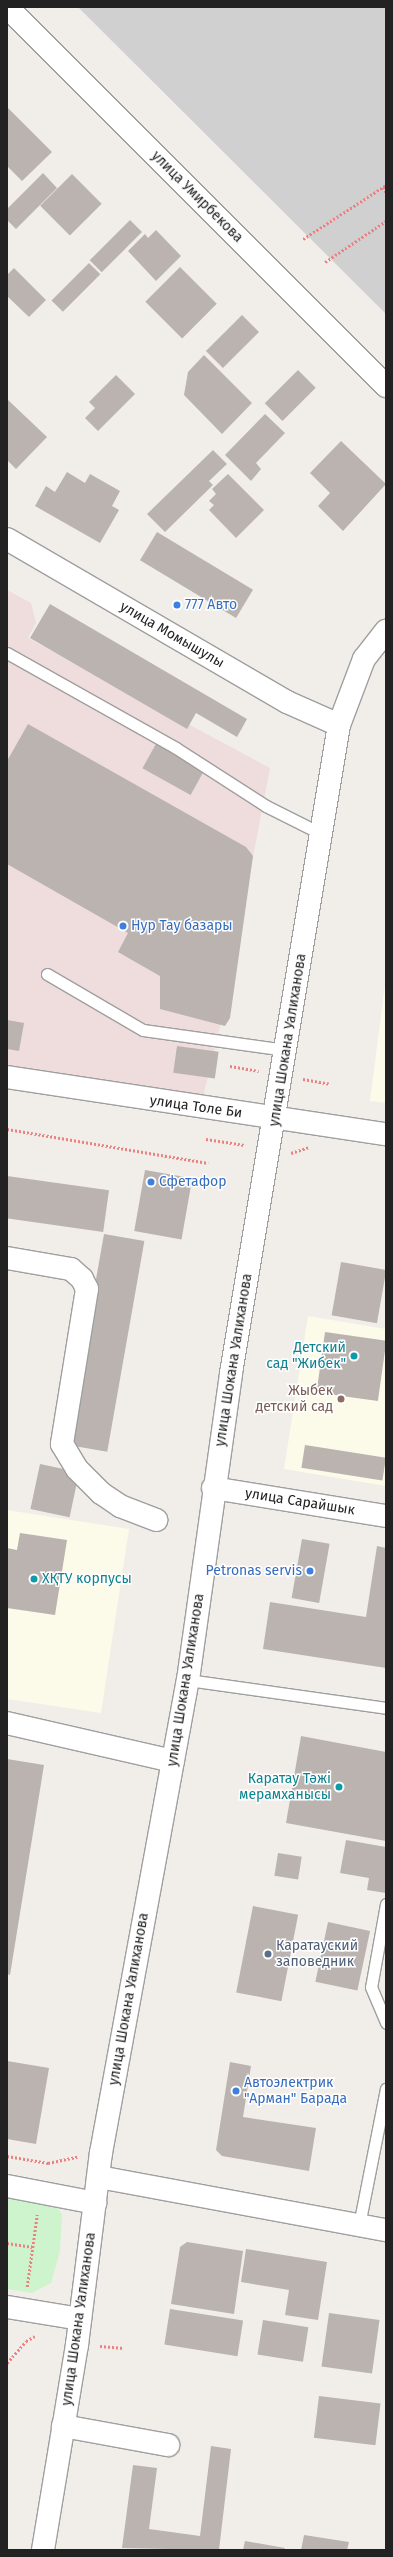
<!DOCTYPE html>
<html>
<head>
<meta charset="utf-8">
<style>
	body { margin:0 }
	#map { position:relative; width:393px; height:2557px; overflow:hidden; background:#f1eeea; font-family:"Fira Sans",sans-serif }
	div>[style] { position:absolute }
	.commercial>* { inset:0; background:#efdcdd }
	.education>* { inset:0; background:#fcfae8 }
	.religious>* { inset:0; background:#d0d0d0 }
	.park>* { inset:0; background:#cef4cd }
	.building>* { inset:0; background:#bab3b0; transform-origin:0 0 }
	.path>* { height:2.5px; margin-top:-1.25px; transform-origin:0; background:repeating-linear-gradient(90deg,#ea8282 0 2px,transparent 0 4px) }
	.roads { filter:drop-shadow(1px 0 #9f9f9f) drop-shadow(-1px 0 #9f9f9f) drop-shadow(0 1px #9f9f9f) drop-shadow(0 -1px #9f9f9f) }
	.lane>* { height:11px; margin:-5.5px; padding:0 5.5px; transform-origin:5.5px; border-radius:5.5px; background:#fff }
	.street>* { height:22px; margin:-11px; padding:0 11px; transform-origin:11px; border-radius:11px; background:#fff }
	.dots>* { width:11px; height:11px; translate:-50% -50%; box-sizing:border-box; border:2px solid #fff; border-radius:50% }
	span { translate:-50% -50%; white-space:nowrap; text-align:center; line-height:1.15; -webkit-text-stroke:3px #fff; paint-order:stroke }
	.street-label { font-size:14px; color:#222 }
	.shop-label { font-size:14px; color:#366cbe }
	.left { translate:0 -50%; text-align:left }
	.right { translate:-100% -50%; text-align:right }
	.culture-label { font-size:14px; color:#0d838f }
	.education-label { font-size:14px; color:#785e54 }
	.service-label { font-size:14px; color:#4e5e75 }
	.frame { position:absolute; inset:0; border:8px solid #222; pointer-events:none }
</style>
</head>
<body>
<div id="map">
	<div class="commercial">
		<i style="clip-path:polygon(7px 590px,31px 603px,36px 623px,28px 638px,270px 768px,223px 1014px,203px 1097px,7px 1069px)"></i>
	</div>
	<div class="education">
		<i style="clip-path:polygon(386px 977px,386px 1103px,370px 1101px)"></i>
		<i style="clip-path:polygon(308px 1316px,386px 1329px,386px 1486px,284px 1469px)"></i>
		<i style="clip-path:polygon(7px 1510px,129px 1529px,101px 1713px,7px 1699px)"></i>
	</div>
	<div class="religious">
		<i style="clip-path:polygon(78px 7px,386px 7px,386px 314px)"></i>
	</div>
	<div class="park">
		<i style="clip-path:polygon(7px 2188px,46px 2194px,62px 2214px,60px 2251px,51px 2283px,32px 2293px,7px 2289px)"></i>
	</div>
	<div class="building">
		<i style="clip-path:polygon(7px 107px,52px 152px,22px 181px,7px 166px)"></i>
		<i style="clip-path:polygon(43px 173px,57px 188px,16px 229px,7px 220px,7px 209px)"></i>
		<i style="left:72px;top:174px;width:42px;height:45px;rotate:45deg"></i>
		<i style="left:130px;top:220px;width:17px;height:57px;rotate:45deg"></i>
		<i style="clip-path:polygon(156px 230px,181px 256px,156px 281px,128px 251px,145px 234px,148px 238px)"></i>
		<i style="left:89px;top:263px;width:16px;height:53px;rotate:45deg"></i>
		<i style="left:180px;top:267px;width:52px;height:49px;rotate:45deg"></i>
		<i style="clip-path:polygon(14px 268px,46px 300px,29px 317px,7px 296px,7px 275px)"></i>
		<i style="left:242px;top:315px;width:24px;height:51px;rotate:45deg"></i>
		<i style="clip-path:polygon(204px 355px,252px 403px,222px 434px,184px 395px,188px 372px)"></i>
		<i style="left:298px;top:370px;width:25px;height:47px;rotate:45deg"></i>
		<i style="clip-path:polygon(116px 375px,135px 394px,98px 431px,85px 418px,95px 408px,89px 402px)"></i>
		<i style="clip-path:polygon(7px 399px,47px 437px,16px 469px,7px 460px)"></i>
		<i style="clip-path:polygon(265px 414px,285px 433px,256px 463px,261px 469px,251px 481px,225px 455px)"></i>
		<i style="clip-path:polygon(341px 441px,386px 484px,343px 531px,318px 506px,330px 493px,310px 473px)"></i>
		<i style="clip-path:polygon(213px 450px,227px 464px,209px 481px,213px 485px,165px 532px,147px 514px)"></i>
		<i style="clip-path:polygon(67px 472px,85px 483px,90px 474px,120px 491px,112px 506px,119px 510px,100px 543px,35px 506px,46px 486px,55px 492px)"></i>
		<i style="clip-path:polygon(228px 474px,264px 510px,236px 538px,209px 510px,214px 505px,209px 501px,216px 494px,212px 489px)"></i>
		<i style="left:157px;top:532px;width:112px;height:33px;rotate:31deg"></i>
		<i style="clip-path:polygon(50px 604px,247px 719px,237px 737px,196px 713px,187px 729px,30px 638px)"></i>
		<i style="clip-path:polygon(28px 724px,246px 847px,253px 856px,230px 1018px,225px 1026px,160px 1009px,160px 976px,118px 952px,128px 933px,7px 864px,7px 761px)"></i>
		<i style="left:157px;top:742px;width:55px;height:30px;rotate:29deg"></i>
		<i style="clip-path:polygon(7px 1020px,24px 1023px,19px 1051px,7px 1049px)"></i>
		<i style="left:177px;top:1046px;width:42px;height:27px;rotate:8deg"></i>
		<i style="left:145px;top:1170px;width:48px;height:62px;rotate:10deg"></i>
		<i style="left:7px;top:1176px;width:103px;height:42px;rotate:8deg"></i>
		<i style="left:104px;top:1234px;width:41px;height:214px;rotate:10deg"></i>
		<i style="left:341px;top:1262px;width:46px;height:54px;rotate:10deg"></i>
		<i style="left:325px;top:1332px;width:62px;height:61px;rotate:8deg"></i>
		<i style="left:305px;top:1445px;width:82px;height:23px;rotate:9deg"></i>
		<i style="left:40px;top:1464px;width:40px;height:46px;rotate:12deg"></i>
		<i style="clip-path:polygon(20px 1533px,67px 1540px,55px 1615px,7px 1608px,7px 1548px,17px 1550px)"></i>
		<i style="left:302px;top:1539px;width:28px;height:60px;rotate:10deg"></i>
		<i style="clip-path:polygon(377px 1546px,386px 1548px,386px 1668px,263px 1649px,270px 1602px,366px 1617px)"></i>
		<i style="clip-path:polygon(301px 1736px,386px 1752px,386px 1841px,286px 1823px)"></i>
		<i style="clip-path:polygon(7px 1759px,44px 1765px,10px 1975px,7px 1974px)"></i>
		<i style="clip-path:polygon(346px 1840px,386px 1847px,386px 1893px,367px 1890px,369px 1878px,340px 1873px)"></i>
		<i style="left:278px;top:1853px;width:24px;height:23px;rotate:9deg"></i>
		<i style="left:253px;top:1906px;width:46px;height:88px;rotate:11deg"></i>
		<i style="left:328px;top:1922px;width:43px;height:61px;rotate:12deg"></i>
		<i style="clip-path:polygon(7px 2061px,49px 2068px,36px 2144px,7px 2139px)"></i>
		<i style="clip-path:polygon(230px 2062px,251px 2066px,243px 2117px,316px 2128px,309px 2171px,222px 2156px,216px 2150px)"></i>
		<i style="clip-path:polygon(187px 2242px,243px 2251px,234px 2314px,171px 2304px,180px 2247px)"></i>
		<i style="clip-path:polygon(246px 2249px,327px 2262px,318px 2320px,285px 2315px,289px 2290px,241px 2282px)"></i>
		<i style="left:170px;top:2309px;width:74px;height:36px;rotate:9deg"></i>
		<i style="left:329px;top:2313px;width:51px;height:54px;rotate:8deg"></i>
		<i style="left:263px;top:2320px;width:46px;height:35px;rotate:9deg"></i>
		<i style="left:319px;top:2396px;width:62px;height:42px;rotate:7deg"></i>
		<i style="clip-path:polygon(211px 2446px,231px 2449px,219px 2550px,122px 2548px,133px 2465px,157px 2468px,149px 2529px,200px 2536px)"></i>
		<i style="clip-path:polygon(304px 2535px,349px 2542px,347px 2550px,301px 2550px)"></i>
		<i style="clip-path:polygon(245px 2541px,285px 2548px,284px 2550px,243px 2550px)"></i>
	</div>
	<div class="path">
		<i style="left:383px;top:187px;width:6px;rotate:59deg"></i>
		<i style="left:303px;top:239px;width:99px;rotate:-33deg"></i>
		<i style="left:325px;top:262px;width:73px;rotate:-33.9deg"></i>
		<i style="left:230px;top:1066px;width:29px;rotate:10deg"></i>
		<i style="left:303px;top:1079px;width:27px;rotate:10deg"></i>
		<i style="left:7px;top:1129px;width:204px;rotate:9.6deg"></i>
		<i style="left:206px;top:1139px;width:39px;rotate:9deg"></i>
		<i style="left:291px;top:1153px;width:19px;rotate:-18deg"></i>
		<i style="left:7px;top:2156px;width:42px;rotate:9.7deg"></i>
		<i style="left:48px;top:2163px;width:30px;rotate:-12deg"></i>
		<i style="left:7px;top:2243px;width:26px;rotate:9deg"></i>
		<i style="left:27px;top:2287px;width:73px;rotate:-82.1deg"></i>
		<i style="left:100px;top:2346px;width:24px;rotate:5deg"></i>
		<i style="left:7px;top:2363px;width:29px;rotate:-49deg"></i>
		<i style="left:26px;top:2341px;width:10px;rotate:-29deg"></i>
	</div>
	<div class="roads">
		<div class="lane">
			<i style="left:7px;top:653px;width:194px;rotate:29.3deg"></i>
			<i style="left:176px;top:748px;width:107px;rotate:32.8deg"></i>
			<i style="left:266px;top:806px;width:63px;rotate:26.6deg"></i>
			<i style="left:47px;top:974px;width:111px;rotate:30.3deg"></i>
			<i style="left:143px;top:1030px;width:144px;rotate:8deg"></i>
			<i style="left:188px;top:1680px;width:200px;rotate:8deg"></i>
			<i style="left:386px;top:1904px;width:84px;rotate:100.2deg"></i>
			<i style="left:371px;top:1987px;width:39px;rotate:67deg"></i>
			<i style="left:359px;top:2225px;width:139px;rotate:-78.8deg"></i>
		</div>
		<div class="street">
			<i style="left:7px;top:7px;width:536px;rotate:45deg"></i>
			<i style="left:7px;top:539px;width:324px;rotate:30.2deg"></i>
			<i style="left:287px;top:702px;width:57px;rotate:23.9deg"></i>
			<i style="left:7px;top:1077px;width:383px;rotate:8.6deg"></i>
			<i style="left:7px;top:1258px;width:65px;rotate:9.8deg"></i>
			<i style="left:71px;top:1269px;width:15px;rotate:42deg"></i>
			<i style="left:82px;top:1279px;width:11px;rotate:63deg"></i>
			<i style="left:87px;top:1289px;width:157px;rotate:99.2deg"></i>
			<i style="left:62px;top:1444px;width:29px;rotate:59deg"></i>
			<i style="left:77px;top:1469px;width:34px;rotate:45deg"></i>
			<i style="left:101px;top:1493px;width:23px;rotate:34deg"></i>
			<i style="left:120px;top:1506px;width:39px;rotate:21deg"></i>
			<i style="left:213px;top:1488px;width:175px;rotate:9.2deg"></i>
			<i style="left:7px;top:1723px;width:170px;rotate:12.9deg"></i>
			<i style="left:99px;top:2177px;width:292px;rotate:10.5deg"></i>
			<i style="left:7px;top:2186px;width:90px;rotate:10.9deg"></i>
			<i style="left:7px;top:2307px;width:74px;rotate:9.3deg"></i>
			<i style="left:63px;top:2426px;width:107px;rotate:10.3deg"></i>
			<i style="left:43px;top:2550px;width:208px;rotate:-80.6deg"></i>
			<i style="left:77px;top:2345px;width:193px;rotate:-82.9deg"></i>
			<i style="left:101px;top:2153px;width:481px;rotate:-79.6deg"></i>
			<i style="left:188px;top:1680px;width:310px;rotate:-82deg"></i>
			<i style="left:231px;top:1373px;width:657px;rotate:-80.54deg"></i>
			<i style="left:339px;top:725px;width:71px;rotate:-69.3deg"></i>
			<i style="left:364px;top:659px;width:36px;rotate:-52deg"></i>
		</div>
	</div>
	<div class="dots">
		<i style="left:177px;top:605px;background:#3f7fe0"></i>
		<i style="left:123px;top:926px;background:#3f7fe0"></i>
		<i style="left:151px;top:1182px;background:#3f7fe0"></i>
		<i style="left:354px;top:1356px;background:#0f9aa8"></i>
		<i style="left:341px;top:1399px;background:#8d6e63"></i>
		<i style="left:310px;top:1571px;background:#3f7fe0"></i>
		<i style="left:34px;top:1579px;background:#0f9aa8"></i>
		<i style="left:339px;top:1787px;background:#0f9aa8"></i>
		<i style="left:268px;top:1954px;background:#5c6f8a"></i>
		<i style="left:236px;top:2091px;background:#3f7fe0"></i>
	</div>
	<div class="street-label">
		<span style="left:197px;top:197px;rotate:45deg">улица Умирбекова</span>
		<span style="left:172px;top:635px;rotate:30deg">улица Момышулы</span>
		<span style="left:288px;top:1040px;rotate:-81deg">улица Шокана Уалиханова</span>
		<span style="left:196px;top:1107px;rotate:8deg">улица Толе Би</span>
		<span style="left:234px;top:1360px;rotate:-81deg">улица Шокана Уалиханова</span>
		<span style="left:300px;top:1502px;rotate:9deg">улица Сарайшык</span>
		<span style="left:186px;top:1680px;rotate:-81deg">улица Шокана Уалиханова</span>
		<span style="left:129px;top:1999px;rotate:-80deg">улица Шокана Уалиханова</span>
		<span style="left:79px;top:2319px;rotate:-82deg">улица Шокана Уалиханова</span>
	</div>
	<div class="shop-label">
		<span class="left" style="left:185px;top:605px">777 Авто</span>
		<span class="left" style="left:131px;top:926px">Нур Тау базары</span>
		<span class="left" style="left:159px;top:1182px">Сфетафор</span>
		<span class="right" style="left:302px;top:1571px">Petronas servis</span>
		<span class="left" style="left:244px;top:2091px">Автоэлектрик<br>"Арман" Барада</span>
	</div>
	<div class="culture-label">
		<span class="right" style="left:346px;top:1356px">Детский<br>сад "Жибек"</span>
		<span class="left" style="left:42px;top:1579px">ХҚТУ корпусы</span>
		<span class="right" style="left:331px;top:1787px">Каратау Тәжі<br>мерамханысы</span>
	</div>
	<div class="education-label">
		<span class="right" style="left:333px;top:1399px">Жыбек<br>детский сад</span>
	</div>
	<div class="service-label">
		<span class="left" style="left:276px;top:1954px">Каратауский<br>заповедник</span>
	</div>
	<div class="frame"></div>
</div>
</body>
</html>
